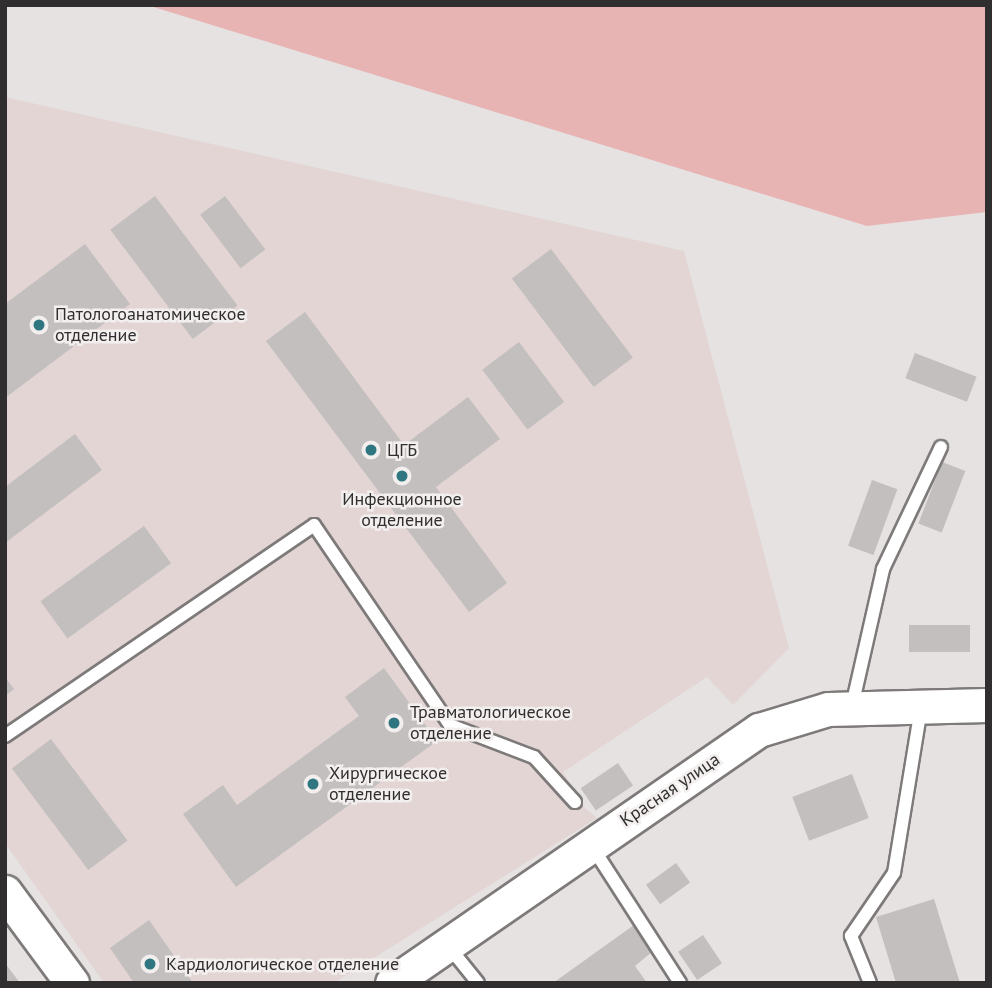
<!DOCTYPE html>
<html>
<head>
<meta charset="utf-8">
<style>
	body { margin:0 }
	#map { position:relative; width:992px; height:988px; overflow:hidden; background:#e6e2e2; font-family:"PT Sans",sans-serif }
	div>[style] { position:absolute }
	.built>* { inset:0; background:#e2d5d4 }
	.green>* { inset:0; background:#e8b3b3 }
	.building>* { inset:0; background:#c3bfbf; transform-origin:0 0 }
	.roads { filter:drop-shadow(2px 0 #7e7a7a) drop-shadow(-2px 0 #7e7a7a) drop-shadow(0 2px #7e7a7a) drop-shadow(0 -2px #7e7a7a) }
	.lane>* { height:12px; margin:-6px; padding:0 6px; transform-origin:6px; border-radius:6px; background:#fff }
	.secondary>* { height:33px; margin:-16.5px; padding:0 16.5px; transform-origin:16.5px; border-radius:16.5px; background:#fff }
	.dots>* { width:19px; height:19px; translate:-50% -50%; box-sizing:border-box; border:4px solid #f3efef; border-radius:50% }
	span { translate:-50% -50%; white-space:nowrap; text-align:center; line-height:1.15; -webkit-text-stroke:5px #f3efef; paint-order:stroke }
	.poi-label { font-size:18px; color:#302e2e }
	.left { translate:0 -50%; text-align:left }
	.street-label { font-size:18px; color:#302e2e }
	.frame { position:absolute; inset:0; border:7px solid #302e2e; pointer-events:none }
</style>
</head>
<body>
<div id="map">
	<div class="built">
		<i style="clip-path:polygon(5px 97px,684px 251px,789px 648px,733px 705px,707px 677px,563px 772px,584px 807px,597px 818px,334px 983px,104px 983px,5px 843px)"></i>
	</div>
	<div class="green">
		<i style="clip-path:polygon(147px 5px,987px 5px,987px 212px,867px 226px)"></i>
	</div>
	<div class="building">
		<i style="left:155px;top:196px;width:137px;height:56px;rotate:53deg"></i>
		<i style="left:225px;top:196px;width:67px;height:31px;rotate:53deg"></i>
		<i style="clip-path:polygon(85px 244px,130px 304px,5px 398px,5px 304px)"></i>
		<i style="left:551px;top:249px;width:136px;height:49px;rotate:53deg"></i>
		<i style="clip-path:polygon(305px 312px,404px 445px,468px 397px,500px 439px,436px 487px,507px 583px,469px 612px,266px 341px)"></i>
		<i style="left:519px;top:342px;width:75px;height:46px;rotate:53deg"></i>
		<i style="left:915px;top:353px;width:66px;height:27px;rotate:21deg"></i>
		<i style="clip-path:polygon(75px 434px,102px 470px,5px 543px,5px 487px)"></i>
		<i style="left:942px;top:462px;width:25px;height:66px;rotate:21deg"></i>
		<i style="left:872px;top:480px;width:27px;height:70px;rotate:20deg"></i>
		<i style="left:144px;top:526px;width:46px;height:128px;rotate:54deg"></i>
		<i style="left:909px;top:625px;width:61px;height:27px"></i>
		<i style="clip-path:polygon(384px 668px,437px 741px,236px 887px,183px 814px,223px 785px,237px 805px,359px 716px,345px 697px)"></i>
		<i style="clip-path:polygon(5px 677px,14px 689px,5px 696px)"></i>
		<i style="left:51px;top:739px;width:127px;height:49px;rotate:53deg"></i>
		<i style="left:618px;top:763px;width:27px;height:45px;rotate:56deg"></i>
		<i style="left:852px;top:774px;width:47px;height:64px;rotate:69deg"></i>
		<i style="left:676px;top:863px;width:24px;height:37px;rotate:54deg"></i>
		<i style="clip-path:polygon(934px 899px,960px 983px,896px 983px,876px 917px)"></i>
		<i style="clip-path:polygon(149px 920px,193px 983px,134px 983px,110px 948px)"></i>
		<i style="clip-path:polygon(634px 925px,653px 951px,635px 966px,647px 983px,553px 983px)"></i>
		<i style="left:703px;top:935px;width:34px;height:30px;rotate:56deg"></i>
		<i style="clip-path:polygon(5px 963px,20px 983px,5px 983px)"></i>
	</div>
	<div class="roads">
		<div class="lane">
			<i style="left:852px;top:706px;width:140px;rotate:-77.2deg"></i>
			<i style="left:883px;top:569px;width:135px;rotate:-64.6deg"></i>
			<i style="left:5px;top:736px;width:374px;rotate:-34.3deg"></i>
			<i style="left:314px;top:525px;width:242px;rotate:55.8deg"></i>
			<i style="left:450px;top:725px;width:90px;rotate:20.9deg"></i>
			<i style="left:534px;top:757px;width:61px;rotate:47.7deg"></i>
			<i style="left:593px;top:848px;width:161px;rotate:57.2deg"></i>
			<i style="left:449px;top:947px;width:46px;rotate:51.1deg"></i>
			<i style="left:870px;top:983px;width:51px;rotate:-112deg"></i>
			<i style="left:851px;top:936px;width:76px;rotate:-55.7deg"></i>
			<i style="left:894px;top:873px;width:167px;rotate:-80.7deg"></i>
		</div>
		<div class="secondary">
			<i style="left:5px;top:892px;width:113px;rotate:53.6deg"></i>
			<i style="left:392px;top:983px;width:446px;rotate:-34.6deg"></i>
			<i style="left:759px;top:730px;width:72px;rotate:-16.9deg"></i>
			<i style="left:828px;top:709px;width:159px;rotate:-1.4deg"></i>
		</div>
	</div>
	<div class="dots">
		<i style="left:39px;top:325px;background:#2f7681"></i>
		<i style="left:371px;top:450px;background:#2f7681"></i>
		<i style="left:402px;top:476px;background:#2f7681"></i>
		<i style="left:394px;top:723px;background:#2f7681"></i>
		<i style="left:313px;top:784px;background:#2f7681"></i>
		<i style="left:150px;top:964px;background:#2f7681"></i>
	</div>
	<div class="poi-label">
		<span class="left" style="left:55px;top:325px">Патологоанатомическое<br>отделение</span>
		<span class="left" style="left:387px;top:450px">ЦГБ</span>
		<span style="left:402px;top:510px">Инфекционное<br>отделение</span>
		<span class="left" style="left:410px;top:723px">Травматологическое<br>отделение</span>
		<span class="left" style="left:329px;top:784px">Хирургическое<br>отделение</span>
		<span class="left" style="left:166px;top:964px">Кардиологическое отделение</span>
	</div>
	<div class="street-label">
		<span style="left:670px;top:790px;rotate:-34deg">Красная улица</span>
	</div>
	<div class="frame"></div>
</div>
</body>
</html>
